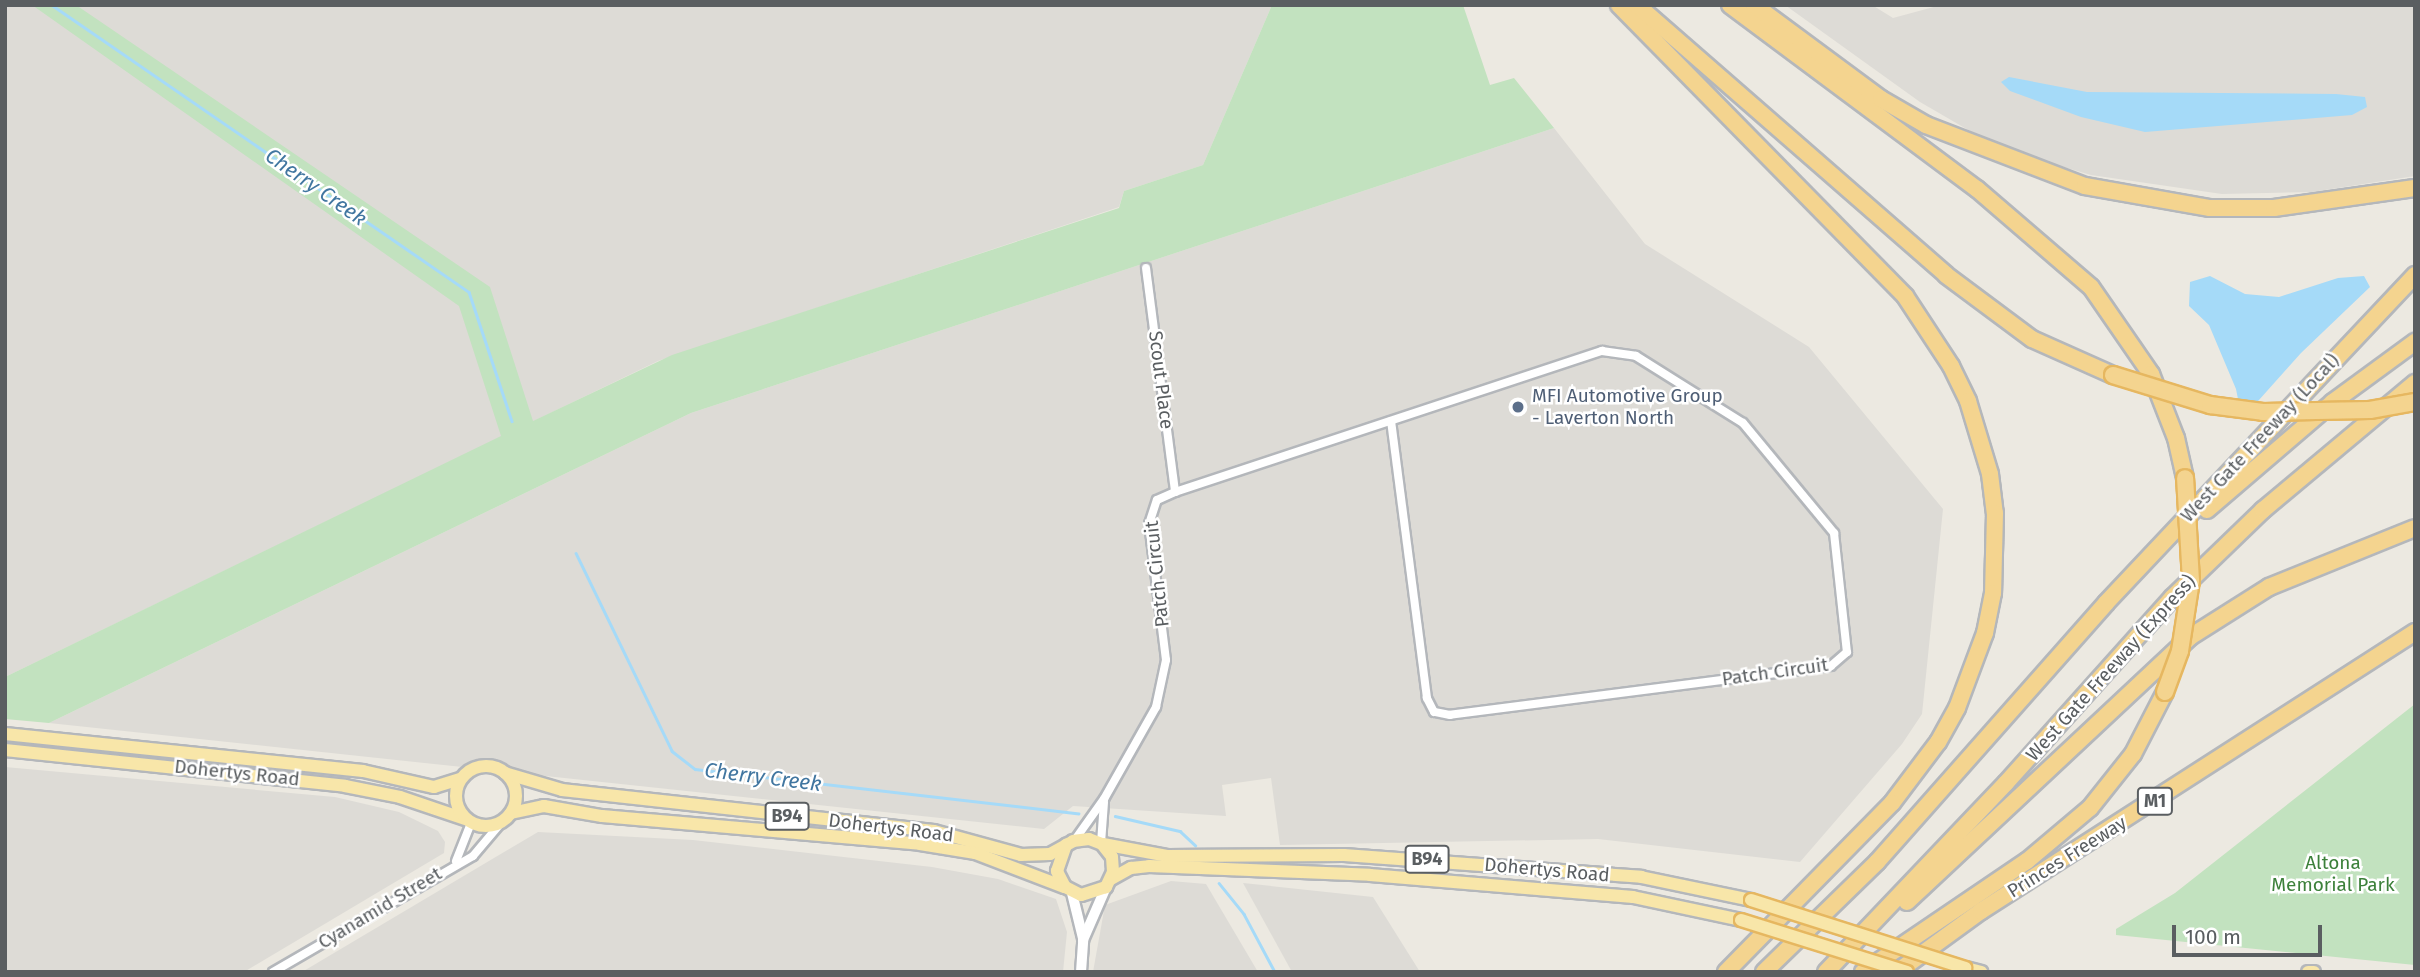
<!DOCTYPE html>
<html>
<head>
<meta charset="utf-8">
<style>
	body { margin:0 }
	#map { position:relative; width:2420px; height:977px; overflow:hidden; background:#ece9e1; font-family:"Fira Sans",sans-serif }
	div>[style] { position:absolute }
	.industrial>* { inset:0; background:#dddbd6 }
	.green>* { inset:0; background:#c2e2bf }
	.water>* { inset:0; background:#a5daf8 }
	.stream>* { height:2.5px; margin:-1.25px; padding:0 1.25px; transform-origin:1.25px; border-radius:1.25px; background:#a5daf8 }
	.roads { filter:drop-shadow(2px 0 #b4b7bb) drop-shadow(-2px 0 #b4b7bb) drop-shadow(0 2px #b4b7bb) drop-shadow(0 -2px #b4b7bb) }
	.minor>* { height:8px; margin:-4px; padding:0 4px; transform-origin:4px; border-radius:4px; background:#fff }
	.tertiary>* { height:10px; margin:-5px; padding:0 5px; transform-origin:5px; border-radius:5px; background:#fff }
	.primary>* { height:12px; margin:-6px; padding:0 6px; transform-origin:6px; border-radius:6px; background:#f8e6a9 }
	.primary>.ring { margin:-6px; padding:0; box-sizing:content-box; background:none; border:12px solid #f8e6a9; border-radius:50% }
	.motorway>* { height:16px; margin:-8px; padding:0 8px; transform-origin:8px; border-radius:8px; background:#f4d48f }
	.bridges { filter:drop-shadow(2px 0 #e6b760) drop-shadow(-2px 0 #e6b760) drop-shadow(0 2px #e6b760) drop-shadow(0 -2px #e6b760) }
	.primary-bridge>* { height:12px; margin:-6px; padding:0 6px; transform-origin:6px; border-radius:6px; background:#f8e6a9 }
	.motorway-bridge>* { height:16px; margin:-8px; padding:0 8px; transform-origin:8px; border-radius:8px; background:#f4d48f }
	.dots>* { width:19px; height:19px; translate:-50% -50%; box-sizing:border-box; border:4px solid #fff; border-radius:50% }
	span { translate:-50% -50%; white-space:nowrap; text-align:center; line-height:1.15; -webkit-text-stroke:5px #fff; paint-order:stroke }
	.shield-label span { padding:2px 5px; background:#fff; border:2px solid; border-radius:5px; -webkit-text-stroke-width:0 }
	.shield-label { font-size:18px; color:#5a5e61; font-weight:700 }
	.street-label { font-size:19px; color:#5a5e61 }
	.service-label { font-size:19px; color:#4e5e75 }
	.left { translate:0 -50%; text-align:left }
	.park-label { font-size:19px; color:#3c803a }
	.water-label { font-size:21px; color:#4176a0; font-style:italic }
	.frame { position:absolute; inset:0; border:7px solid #5a5e61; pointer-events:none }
	.scale { position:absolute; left:2172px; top:925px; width:150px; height:32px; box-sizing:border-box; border:4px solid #5a5e61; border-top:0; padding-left:9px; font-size:21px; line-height:24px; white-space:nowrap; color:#5a5e61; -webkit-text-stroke:5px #fff; paint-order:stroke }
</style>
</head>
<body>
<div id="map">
	<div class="industrial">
		<i style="clip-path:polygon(5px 5px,1272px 5px,1203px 165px,1124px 191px,1119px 207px,658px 361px,5px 677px)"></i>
		<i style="clip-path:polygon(1785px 5px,1872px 5px,1893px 18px,1941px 5px,2415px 5px,2415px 176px,2312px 192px,2222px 194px,2091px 175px,2029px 157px,1970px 131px,1920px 102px)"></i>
		<i style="clip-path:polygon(1554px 128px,1645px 244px,1809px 347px,1943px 509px,1922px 714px,1902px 744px,1800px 862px,1598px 839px,1280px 845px,1271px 778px,1222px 785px,1226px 816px,1073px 806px,1044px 829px,49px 723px,691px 413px)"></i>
		<i style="clip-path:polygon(5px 767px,335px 797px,399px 812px,438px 831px,445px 842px,444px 853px,244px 972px,5px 972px)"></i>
		<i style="clip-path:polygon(538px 832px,693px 840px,932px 867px,998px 879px,1056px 899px,1067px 932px,1063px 972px,302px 972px)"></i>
		<i style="clip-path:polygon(1171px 881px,1206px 884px,1258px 972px,1093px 972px,1105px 905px)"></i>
		<i style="clip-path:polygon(1243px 883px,1373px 897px,1420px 972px,1292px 972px)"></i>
	</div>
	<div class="green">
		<i style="clip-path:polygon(32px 5px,76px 5px,490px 287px,533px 421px,672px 355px,1119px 208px,1124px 191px,1203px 165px,1272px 5px,1463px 5px,1490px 85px,1514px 78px,1554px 128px,691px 413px,49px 723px,5px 719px,5px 677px,501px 436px,459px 306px)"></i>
		<i style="clip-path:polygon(2415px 704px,2415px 965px,2116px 935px,2116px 929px,2175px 893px)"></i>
	</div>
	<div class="water">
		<i style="clip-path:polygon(2009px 77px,2087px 92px,2336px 94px,2365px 97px,2367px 107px,2352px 115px,2145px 132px,2081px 117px,2010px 91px,2001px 82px)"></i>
		<i style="clip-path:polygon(2210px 276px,2245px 294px,2279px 297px,2338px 278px,2364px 276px,2370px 287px,2301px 353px,2242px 419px,2236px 389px,2209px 325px,2189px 306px,2190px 282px)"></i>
	</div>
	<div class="stream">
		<i style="left:52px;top:5px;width:506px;rotate:34.54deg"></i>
		<i style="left:469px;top:292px;width:136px;rotate:71.6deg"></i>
		<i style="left:576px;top:553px;width:220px;rotate:64.1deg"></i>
		<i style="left:672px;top:751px;width:29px;rotate:38deg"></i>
		<i style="left:695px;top:769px;width:386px;rotate:6.6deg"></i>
		<i style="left:1115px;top:816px;width:67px;rotate:13deg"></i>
		<i style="left:1180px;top:831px;width:21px;rotate:43deg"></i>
		<i style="left:1219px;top:883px;width:40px;rotate:51deg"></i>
		<i style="left:1244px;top:914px;width:66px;rotate:61.9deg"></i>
	</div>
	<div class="roads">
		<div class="minor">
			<i style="left:1146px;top:268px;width:226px;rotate:82.6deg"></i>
			<i style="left:1074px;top:841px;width:52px;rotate:-54.5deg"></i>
			<i style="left:1104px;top:799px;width:106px;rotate:-60.5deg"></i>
			<i style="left:1156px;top:707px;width:48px;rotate:-78deg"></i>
			<i style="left:1166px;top:660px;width:137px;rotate:-97.1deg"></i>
			<i style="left:1149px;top:524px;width:25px;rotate:-72deg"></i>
			<i style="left:1157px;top:500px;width:20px;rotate:-24deg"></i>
			<i style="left:1175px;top:492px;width:450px;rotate:-18.3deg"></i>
			<i style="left:1602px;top:351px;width:34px;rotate:8deg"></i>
			<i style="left:1636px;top:356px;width:126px;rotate:32.1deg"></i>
			<i style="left:1743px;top:423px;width:143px;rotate:50.4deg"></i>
			<i style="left:1834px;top:533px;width:120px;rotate:83.8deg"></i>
			<i style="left:1847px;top:652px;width:21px;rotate:139deg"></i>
			<i style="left:1831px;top:666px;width:384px;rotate:172.7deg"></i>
			<i style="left:1450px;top:715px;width:16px;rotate:-169deg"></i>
			<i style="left:1434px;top:712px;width:16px;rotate:-117deg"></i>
			<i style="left:1427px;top:698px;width:279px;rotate:-97.4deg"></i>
			<i style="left:1101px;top:843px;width:41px;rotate:-85.8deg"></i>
			<i style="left:456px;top:861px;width:41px;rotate:-68.5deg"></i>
			<i style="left:273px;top:972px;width:231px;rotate:-30.1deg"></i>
			<i style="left:473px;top:856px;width:42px;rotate:-49.8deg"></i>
		</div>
		<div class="tertiary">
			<i style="left:1072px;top:893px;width:46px;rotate:76.3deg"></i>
			<i style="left:1081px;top:972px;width:32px;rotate:-86deg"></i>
			<i style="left:1083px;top:940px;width:58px;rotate:-66.5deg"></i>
		</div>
		<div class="primary">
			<i style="left:5px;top:734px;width:360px;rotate:5.9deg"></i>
			<i style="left:363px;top:771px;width:73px;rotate:12.7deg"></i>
			<i style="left:434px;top:787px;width:27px;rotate:-17deg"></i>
			<i style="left:5px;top:750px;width:342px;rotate:6deg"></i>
			<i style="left:345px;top:786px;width:56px;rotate:11.3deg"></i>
			<i style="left:400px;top:797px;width:69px;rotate:18.7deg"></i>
			<i class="ring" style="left:456px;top:766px;width:48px;height:48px"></i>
			<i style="left:505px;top:773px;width:59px;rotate:16.6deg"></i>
			<i style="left:562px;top:790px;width:374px;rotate:6.3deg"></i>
			<i style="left:934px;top:831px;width:90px;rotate:15.4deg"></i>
			<i style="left:1021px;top:855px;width:29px;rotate:-2deg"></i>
			<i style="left:1050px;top:854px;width:26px;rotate:-29deg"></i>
			<i style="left:1073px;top:841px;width:16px;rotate:-7deg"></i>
			<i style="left:1089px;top:839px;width:14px;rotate:21deg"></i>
			<i style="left:1102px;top:844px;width:16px;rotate:52deg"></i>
			<i style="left:1112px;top:857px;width:15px;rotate:86deg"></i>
			<i style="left:1113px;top:872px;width:17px;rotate:115deg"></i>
			<i style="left:1106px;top:887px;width:26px;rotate:162deg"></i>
			<i style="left:1081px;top:895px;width:18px;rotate:-153deg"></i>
			<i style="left:1065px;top:887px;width:18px;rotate:-117deg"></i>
			<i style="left:1057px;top:871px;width:28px;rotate:-71deg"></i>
			<i style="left:511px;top:813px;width:34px;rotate:-12deg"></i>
			<i style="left:544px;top:806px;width:59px;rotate:9.8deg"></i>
			<i style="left:602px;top:816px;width:319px;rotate:5deg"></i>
			<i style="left:920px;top:844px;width:56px;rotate:9.3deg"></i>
			<i style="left:975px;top:853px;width:95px;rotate:20.9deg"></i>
			<i style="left:1103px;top:844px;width:65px;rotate:10.6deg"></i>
			<i style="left:1167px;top:856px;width:177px;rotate:-0.3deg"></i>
			<i style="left:1344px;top:855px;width:298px;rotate:4.2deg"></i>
			<i style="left:1641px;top:877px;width:112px;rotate:11.8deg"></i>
			<i style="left:1111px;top:879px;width:23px;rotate:-29deg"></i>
			<i style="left:1131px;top:868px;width:18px;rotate:-6deg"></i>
			<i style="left:1149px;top:866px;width:221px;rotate:2.3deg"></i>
			<i style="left:1370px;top:875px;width:264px;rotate:4.8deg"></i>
			<i style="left:1633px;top:897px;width:110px;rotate:12deg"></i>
			<i style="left:1966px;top:968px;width:16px;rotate:15deg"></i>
			<i style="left:2308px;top:972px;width:6px"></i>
		</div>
		<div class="motorway">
			<i style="left:1619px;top:5px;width:408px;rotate:45.5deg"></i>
			<i style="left:1905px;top:296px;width:84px;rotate:56.7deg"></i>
			<i style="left:1951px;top:366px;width:39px;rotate:64deg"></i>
			<i style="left:1968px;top:401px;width:76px;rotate:73.2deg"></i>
			<i style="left:1990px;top:474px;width:39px;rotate:83deg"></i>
			<i style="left:1995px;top:513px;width:80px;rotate:91.4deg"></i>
			<i style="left:1993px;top:593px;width:41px;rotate:101.3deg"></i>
			<i style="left:1985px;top:633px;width:80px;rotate:110.5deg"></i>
			<i style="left:1957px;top:708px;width:39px;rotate:119deg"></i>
			<i style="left:1938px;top:742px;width:76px;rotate:127deg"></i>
			<i style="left:1892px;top:803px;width:237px;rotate:134.5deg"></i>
			<i style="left:1637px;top:5px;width:410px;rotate:41.1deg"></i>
			<i style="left:1946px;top:275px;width:107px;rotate:36.7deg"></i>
			<i style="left:2032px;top:339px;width:89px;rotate:24deg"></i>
			<i style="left:1730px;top:5px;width:308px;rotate:36.7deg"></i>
			<i style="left:1977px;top:189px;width:150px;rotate:40.7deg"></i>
			<i style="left:2091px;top:287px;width:106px;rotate:55.4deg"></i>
			<i style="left:2151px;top:374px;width:69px;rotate:68.7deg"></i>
			<i style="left:2176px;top:438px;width:41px;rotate:77.3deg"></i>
			<i style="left:1754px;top:5px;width:158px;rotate:36.5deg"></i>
			<i style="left:1881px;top:99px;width:52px;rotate:30deg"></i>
			<i style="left:1926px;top:125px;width:170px;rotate:21deg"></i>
			<i style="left:2085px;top:186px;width:127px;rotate:10deg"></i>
			<i style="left:2210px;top:208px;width:64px"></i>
			<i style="left:2274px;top:208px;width:142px;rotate:-8.1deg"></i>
			<i style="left:2207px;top:510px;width:166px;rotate:-40.6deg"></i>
			<i style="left:2333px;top:402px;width:102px;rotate:-36.2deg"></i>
			<i style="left:1907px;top:902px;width:388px;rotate:-43.1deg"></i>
			<i style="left:2190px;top:637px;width:93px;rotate:-32.3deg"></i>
			<i style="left:2269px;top:587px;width:157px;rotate:-22deg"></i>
			<i style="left:1764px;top:972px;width:158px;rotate:-44.2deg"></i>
			<i style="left:1877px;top:862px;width:346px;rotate:-48.5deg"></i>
			<i style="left:2106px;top:603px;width:451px;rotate:-46.7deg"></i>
			<i style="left:1826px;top:972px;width:261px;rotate:-46.4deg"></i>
			<i style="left:2006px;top:783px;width:250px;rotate:-48.1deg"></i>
			<i style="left:2173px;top:597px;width:125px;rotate:-44deg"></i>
			<i style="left:2263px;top:510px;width:198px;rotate:-39.9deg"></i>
			<i style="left:1863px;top:972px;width:198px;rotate:-34.1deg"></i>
			<i style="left:2027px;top:861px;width:82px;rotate:-40.1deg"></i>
			<i style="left:2090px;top:808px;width:69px;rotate:-51.5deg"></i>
			<i style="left:2133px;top:754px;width:70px;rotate:-62.7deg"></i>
			<i style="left:1897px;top:972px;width:104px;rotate:-36deg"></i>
			<i style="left:1981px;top:911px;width:516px;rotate:-32.74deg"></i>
		</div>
	</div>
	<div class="bridges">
		<div class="primary-bridge">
			<i style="left:1751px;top:900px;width:225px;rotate:17.6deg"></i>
			<i style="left:1741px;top:920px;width:174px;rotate:17.4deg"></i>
		</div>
		<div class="motorway-bridge">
			<i style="left:2113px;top:375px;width:102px;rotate:17.2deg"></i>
			<i style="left:2210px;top:405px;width:53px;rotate:7.5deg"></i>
			<i style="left:2263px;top:412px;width:107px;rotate:-1.1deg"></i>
			<i style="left:2370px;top:410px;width:46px;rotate:-10.1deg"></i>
			<i style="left:2165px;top:692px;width:44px;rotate:-69.9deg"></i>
			<i style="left:2180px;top:651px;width:71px;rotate:-81.1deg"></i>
			<i style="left:2191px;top:581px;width:103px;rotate:-93.3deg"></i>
		</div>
	</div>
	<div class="dots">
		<i style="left:1518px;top:407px;background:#5c6f8a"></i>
	</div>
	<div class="shield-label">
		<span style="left:2155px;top:801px">M1</span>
		<span style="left:787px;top:816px">B94</span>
		<span style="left:1427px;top:859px">B94</span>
	</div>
	<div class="street-label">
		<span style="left:1161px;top:380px;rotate:83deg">Scout Place</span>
		<span style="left:2260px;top:438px;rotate:-47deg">West Gate Freeway (Local)</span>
		<span style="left:1157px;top:574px;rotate:-96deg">Patch Circuit</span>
		<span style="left:2111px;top:668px;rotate:-48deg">West Gate Freeway (Express)</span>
		<span style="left:1775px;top:672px;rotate:-8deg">Patch Circuit</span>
		<span style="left:237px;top:773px;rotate:6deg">Dohertys Road</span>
		<span style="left:891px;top:828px;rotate:7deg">Dohertys Road</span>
		<span style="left:2067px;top:857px;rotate:-32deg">Princes Freeway</span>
		<span style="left:1547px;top:870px;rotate:5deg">Dohertys Road</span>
		<span style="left:380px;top:908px;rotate:-31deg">Cyanamid Street</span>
	</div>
	<div class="service-label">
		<span class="left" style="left:1532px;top:407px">MFI Automotive Group<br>- Laverton North</span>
	</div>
	<div class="park-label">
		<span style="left:2333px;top:874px">Altona<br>Memorial Park</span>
	</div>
	<div class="water-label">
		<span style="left:316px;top:187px;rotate:35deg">Cherry Creek</span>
		<span style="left:763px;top:777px;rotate:7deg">Cherry Creek</span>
	</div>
	<div class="frame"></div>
	<div class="scale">100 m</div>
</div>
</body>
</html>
